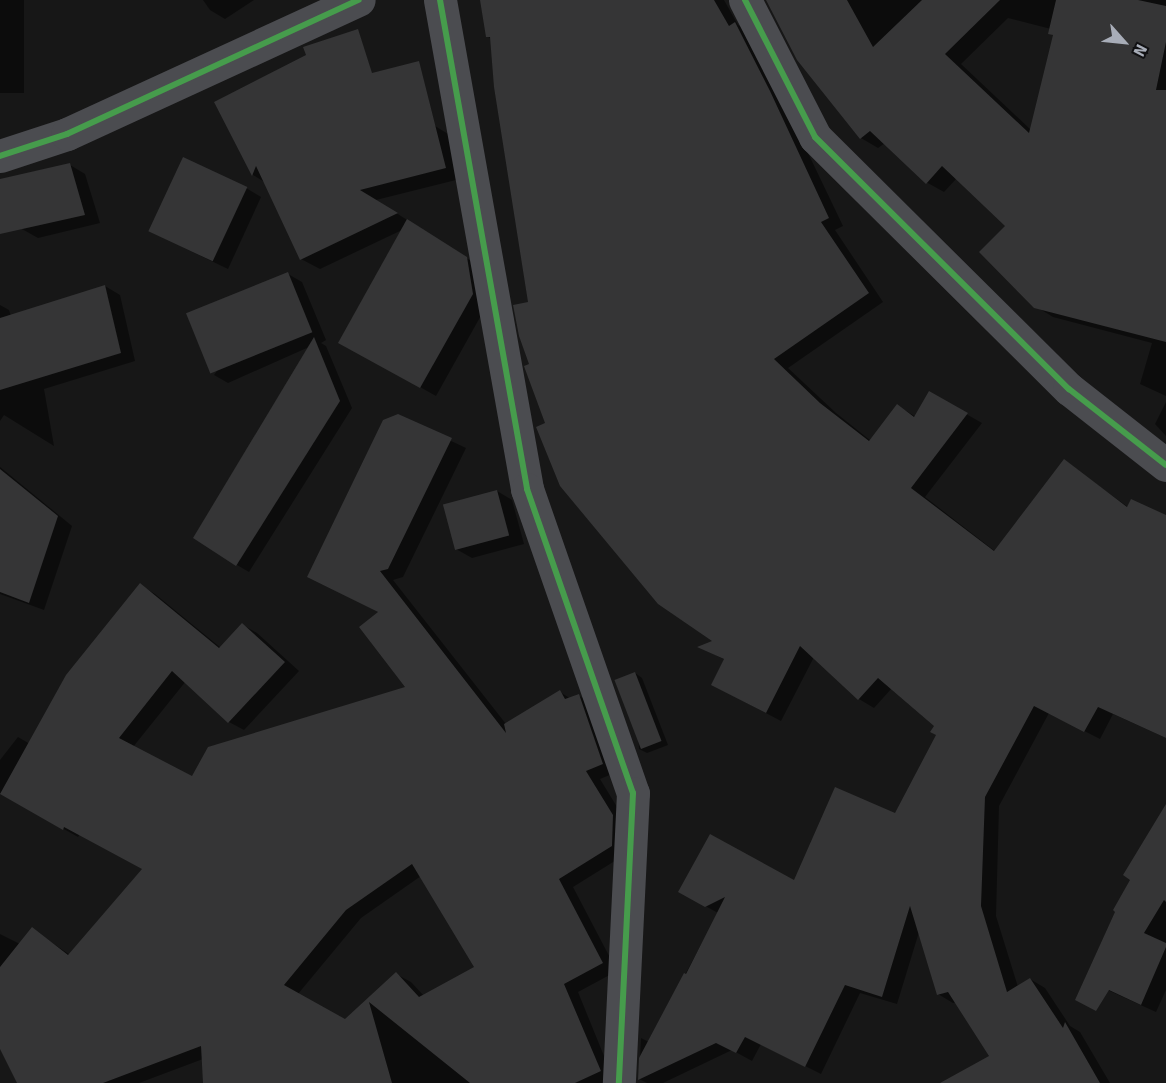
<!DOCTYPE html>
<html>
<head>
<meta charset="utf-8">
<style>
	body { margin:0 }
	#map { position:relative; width:1166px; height:1083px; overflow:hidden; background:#171717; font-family:Signika,sans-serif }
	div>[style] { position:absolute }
	.shadow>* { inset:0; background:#0007; transform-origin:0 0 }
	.building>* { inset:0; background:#353536; transform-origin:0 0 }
	.minor>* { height:33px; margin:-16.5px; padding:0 16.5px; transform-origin:16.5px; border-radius:16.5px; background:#4b4c50 }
	.cycleway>* { height:6px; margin:-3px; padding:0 3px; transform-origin:3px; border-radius:3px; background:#469c4c }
	span { translate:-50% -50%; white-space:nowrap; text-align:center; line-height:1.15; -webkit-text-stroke:4.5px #111113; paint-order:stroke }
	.north { position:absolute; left:1094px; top:12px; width:60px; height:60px; -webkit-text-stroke:4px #111113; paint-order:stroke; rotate:117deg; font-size:16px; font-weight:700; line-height:24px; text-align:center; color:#a8adb8 }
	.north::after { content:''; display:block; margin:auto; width:21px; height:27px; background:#a8adb8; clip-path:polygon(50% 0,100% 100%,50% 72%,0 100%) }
</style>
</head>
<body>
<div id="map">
	<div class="shadow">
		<i style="left:0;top:0;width:24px;height:93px"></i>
		<i style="clip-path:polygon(203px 0,254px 0,225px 19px,210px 10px)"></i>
		<i style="clip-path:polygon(481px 0,724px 0,738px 25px,750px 32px,843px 226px,835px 230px,883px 302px,788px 368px,836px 413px,871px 441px,898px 406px,916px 417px,929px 393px,982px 423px,925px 497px,996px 552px,1064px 461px,1128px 507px,1166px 517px,1166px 738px,1113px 714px,1100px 739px,1049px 713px,999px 806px,996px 916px,1018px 987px,1030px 979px,1045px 988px,1070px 1026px,1080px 1032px,1110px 1083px,944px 1083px,991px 1056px,957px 1002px,953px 1003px,938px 994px,919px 932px,897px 1004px,860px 993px,821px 1074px,761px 1044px,752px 1061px,732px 1050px,663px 1083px,647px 1083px,639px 1079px,641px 1038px,649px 1042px,718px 913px,680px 892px,795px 882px,896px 815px,938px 735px,936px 726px,892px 688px,874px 708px,859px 699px,814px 657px,781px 721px,728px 693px,725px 660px,700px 647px,715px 641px,547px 424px,531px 365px,530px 303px,491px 39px,487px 36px)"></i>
		<i style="clip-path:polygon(evenodd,778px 0,1166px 0,1166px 396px,1140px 384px,1152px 343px,1053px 317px,1035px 306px,1007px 226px,957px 178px,944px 192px,926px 182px,885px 143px,878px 148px,861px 138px,778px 0,1008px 18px,1051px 29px,1050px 33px,1054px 36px,1031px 130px,961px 64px,1008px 18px)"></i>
		<i style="clip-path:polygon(216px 103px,435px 126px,453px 137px,464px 178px,376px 200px,482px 268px,488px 303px,436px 396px,340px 342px,402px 230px,320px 269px,301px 259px,266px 183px,253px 175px)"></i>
		<i style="clip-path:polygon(70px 165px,85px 174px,100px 223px,38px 238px,22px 229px)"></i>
		<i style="clip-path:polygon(246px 188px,261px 197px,228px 269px,149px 231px)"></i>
		<i style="clip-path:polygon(288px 274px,302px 282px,326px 340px,321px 343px,326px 346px,352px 408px,249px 572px,237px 565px,309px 347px,228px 383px,214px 375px)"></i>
		<i style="clip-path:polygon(105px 286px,120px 295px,135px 361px,44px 389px,54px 446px,4px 415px,0 421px,0 305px,9px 310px,11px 316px)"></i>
		<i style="clip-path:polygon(1166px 402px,1166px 436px,1155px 424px)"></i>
		<i style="clip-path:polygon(evenodd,398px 416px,466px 448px,403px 577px,393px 580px,506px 724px,560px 692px,571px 699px,579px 696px,594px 704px,617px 772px,600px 779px,628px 825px,626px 854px,573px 887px,617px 971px,578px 992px,615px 1083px,205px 1083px,203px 1059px,139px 1083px,18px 1083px,0 1048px,0 934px,20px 944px,32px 929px,70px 955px,144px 869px,80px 834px,78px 837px,0 793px,0 760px,18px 737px,30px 744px,140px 585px,155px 594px,221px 648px,243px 625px,257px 633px,299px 671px,244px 730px,229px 722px,186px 681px,133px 747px,193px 778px,407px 687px,380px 613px,309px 577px,398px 416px,421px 876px,476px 968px,424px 996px,411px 982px,396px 974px,345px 1021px,298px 994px,361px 918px,421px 876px)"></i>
		<i style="clip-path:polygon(0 467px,72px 526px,44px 610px,0 594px)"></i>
		<i style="clip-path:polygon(497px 491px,512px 500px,524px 544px,472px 558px,456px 549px)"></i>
		<i style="clip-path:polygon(635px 673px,642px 678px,668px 745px,647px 753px,639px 749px)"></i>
		<i style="clip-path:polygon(1166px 807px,1166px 990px,1156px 1012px,1101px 987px,1132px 879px)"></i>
	</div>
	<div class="building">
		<i style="clip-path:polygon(480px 0,714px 0,729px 26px,735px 22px,770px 91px,829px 218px,821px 222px,869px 293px,774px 359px,820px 403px,869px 441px,897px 404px,914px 417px,929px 391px,968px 413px,911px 488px,994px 551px,1064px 459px,1127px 507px,1131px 499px,1166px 515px,1166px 738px,1098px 707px,1084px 732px,1034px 706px,985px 797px,981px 906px,1007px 992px,1030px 978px,1063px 1028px,1065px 1022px,1100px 1083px,940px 1083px,989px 1056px,948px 992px,937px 995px,910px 906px,882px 997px,845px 985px,805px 1067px,745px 1037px,736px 1053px,716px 1043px,638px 1080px,639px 1058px,684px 973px,686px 974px,725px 897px,705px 907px,678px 892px,710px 834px,794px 880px,835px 787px,895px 813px,936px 735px,930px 732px,934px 726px,878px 678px,858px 700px,800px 646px,766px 713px,711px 685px,724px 659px,697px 647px,712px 641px,658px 604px,560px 486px,536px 427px,545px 423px,525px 369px,524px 366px,529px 364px,519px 336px,513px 305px,528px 302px,494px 87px,490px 37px,486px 37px)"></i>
		<i style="clip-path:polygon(766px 0,847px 0,873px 47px,922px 0,1000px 0,945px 54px,1029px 133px,1053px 35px,1048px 34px,1056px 0,1138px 0,1166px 6px,1166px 42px,1156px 90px,1166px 90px,1166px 342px,1034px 308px,979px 252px,1005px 226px,942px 166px,926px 184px,870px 131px,860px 139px,797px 60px)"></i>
		<i style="clip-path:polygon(358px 29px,372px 73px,419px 61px,446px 168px,360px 190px,398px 213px,300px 260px,256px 166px,252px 176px,214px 102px,306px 55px,303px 47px)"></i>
		<i style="left:183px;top:157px;width:71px;height:82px;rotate:25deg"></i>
		<i style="clip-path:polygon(70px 163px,85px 215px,0 234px,0 179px)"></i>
		<i style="clip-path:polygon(407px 219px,467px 257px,473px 294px,420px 388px,338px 343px)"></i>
		<i style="left:288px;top:272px;width:65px;height:110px;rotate:68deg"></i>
		<i style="clip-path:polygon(105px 285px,121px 353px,0 390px,0 318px)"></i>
		<i style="clip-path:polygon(314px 337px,340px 401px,236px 566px,193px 538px)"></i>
		<i style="clip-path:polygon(evenodd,398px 414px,452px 438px,388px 569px,380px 571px,506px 733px,504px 724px,560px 690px,565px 699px,579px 694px,603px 764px,586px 771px,613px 815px,612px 846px,559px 879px,603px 963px,564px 984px,601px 1071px,575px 1083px,470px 1083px,369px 1002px,392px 1083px,203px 1083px,201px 1046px,103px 1083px,17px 1083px,0 1049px,0 967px,32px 927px,68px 955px,142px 869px,64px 827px,63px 830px,0 794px,66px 675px,140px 583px,219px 648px,242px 623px,285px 662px,228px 723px,172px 671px,119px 738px,192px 776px,208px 747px,405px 687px,359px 627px,378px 612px,307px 577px,383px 420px,398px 414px,412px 864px,474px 967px,419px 997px,396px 972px,345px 1019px,284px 985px,346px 910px,412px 864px)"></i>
		<i style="clip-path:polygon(0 469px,58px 516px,29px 603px,0 592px)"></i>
		<i style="left:497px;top:490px;width:47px;height:56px;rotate:75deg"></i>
		<i style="left:635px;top:672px;width:74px;height:22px;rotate:69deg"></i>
		<i style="clip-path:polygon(1166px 804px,1166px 902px,1164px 900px,1144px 933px,1166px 943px,1166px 947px,1141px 1005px,1109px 990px,1096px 1011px,1075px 1000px,1115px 912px,1113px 910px,1130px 880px,1123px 875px)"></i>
	</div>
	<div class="minor">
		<i style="left:440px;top:0;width:497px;rotate:79.9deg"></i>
		<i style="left:527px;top:489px;width:322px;rotate:70.8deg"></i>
		<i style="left:633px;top:793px;width:290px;rotate:92.8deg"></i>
		<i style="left:745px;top:0;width:154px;rotate:62.9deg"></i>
		<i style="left:815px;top:137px;width:358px;rotate:44.8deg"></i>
		<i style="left:1069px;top:389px;width:123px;rotate:38.1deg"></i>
		<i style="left:0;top:156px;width:71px;rotate:-18.2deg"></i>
		<i style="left:67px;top:134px;width:321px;rotate:-24.7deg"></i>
	</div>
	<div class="cycleway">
		<i style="left:440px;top:0;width:497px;rotate:79.9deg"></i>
		<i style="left:527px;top:489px;width:322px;rotate:70.8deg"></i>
		<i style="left:633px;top:793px;width:290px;rotate:92.8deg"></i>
		<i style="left:745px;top:0;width:154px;rotate:62.9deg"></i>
		<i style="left:815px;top:137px;width:358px;rotate:44.8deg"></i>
		<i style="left:1069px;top:389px;width:123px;rotate:38.1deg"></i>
		<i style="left:0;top:156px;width:71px;rotate:-18.2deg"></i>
		<i style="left:67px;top:134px;width:321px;rotate:-24.7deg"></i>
	</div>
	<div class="north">N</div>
</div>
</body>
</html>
